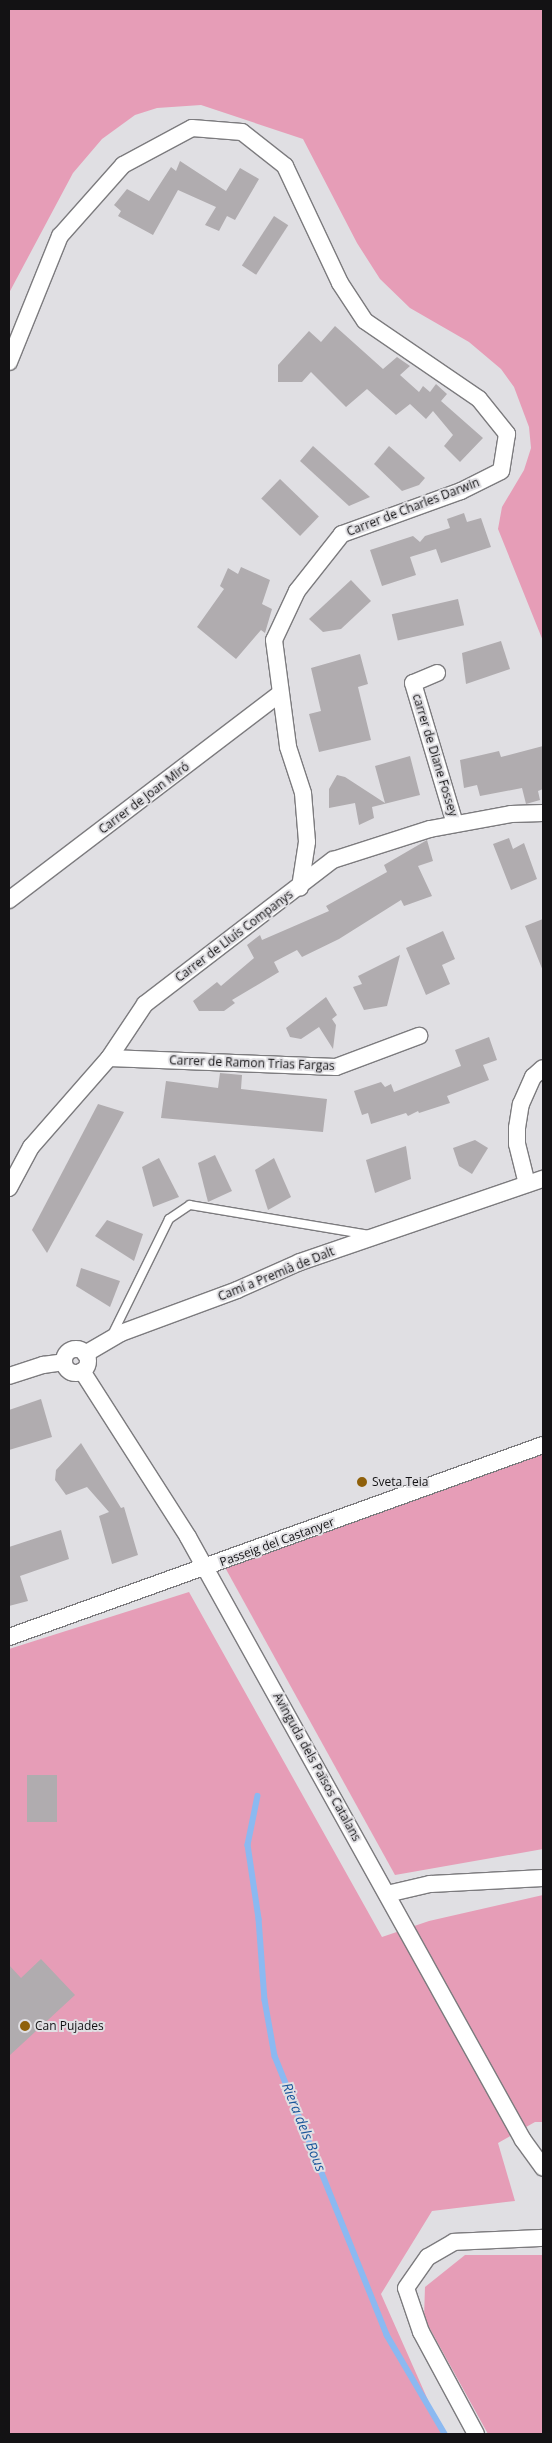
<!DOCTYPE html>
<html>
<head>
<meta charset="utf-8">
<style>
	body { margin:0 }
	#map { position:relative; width:552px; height:2443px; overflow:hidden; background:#e0dfe3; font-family:"Open Sans",sans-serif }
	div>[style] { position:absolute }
	.green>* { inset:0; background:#e69db7 }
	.stream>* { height:5.5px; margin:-2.75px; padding:0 2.75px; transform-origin:2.75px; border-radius:2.75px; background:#8bb9f1 }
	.building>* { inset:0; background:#b0acaf; transform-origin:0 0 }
	.roads { filter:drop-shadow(1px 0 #7c7b7e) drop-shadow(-1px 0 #7c7b7e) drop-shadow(0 1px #7c7b7e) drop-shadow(0 -1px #7c7b7e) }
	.lane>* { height:8px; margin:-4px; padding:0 4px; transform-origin:4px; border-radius:4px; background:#fff }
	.street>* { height:16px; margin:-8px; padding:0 8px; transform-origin:8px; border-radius:8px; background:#fff }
	.street>.ring { margin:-8px; padding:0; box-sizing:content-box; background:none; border:16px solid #fff; border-radius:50% }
	.dots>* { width:14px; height:14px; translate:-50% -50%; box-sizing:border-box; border:2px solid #e0dfe3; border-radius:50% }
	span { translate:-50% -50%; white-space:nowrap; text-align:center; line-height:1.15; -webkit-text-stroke:4px #e0dfe3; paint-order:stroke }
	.street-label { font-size:12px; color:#131214 }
	.poi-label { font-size:12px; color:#131214 }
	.left { translate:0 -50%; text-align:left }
	.water-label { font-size:14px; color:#1b579b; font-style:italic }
	.frame { position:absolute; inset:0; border:10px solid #131214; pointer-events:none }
</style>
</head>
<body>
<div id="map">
	<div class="green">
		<i style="clip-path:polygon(9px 9px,543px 9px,543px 641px,498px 529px,502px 507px,524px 470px,531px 448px,529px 427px,514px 387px,501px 369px,469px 342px,410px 308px,380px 279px,357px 243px,303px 139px,201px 105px,157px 108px,135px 115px,102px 139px,73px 173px,9px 293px)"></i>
		<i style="clip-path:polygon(543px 1454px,543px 1849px,395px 1875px,222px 1562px)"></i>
		<i style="clip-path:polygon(189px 1592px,382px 1937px,429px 1921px,543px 1895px,543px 2122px,535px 2122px,498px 2143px,515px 2201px,432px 2211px,381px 2294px,443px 2434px,9px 2434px,9px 1649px)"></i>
		<i style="clip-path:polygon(465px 2255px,543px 2255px,543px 2434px,488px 2434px,424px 2318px,425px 2287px)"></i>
	</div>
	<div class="stream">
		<i style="left:258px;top:1796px;width:50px;rotate:101.5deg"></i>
		<i style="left:248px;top:1845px;width:75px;rotate:81.5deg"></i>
		<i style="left:259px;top:1919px;width:81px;rotate:85.8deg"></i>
		<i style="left:265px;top:2000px;width:57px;rotate:79.9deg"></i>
		<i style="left:275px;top:2056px;width:301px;rotate:68.1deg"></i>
		<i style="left:387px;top:2335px;width:115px;rotate:59.6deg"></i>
	</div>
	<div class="building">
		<i style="clip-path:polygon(180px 161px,226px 191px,240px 168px,259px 179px,235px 220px,227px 216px,219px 231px,205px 225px,216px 207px,178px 190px,153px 235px,118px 216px,121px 211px,114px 205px,127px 189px,149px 201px,171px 167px,176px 171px)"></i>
		<i style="left:274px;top:216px;width:17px;height:59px;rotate:33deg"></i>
		<i style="clip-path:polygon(335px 326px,383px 369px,397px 357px,410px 366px,400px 375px,419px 392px,423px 386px,430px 392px,436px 384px,447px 394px,441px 401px,483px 438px,460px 462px,444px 446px,453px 435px,433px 411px,426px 419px,410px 404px,396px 415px,367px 389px,346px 407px,311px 372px,302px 382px,278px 382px,278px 365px,309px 331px,321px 342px)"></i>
		<i style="clip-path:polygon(313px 446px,370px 497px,349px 506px,300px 461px)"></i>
		<i style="clip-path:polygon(389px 446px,425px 478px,419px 485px,402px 491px,374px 464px)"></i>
		<i style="left:280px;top:479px;width:54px;height:27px;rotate:44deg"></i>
		<i style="clip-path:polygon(464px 513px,467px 522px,481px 518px,491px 547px,441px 563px,436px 549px,410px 557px,416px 575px,382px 586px,370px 550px,413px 536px,420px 542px,425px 536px,450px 528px,447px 519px)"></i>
		<i style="clip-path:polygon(241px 567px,270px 580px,262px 604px,272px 609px,265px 633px,261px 630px,236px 659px,197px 627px,224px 589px,220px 586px,228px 568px,238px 574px)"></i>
		<i style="clip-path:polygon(351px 580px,371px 601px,341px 629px,323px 632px,309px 619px)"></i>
		<i style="left:458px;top:599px;width:27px;height:68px;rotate:77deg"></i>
		<i style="clip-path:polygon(501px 641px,510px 669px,466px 684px,462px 653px)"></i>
		<i style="clip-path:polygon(360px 654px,368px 684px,358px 687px,371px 740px,319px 752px,309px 714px,321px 711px,311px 668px)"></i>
		<i style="clip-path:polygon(543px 746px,543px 789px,538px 791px,540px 800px,526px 804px,522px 788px,480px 796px,477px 785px,464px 788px,460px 760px,499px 751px,501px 757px)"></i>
		<i style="clip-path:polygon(410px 756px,420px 795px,372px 807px,374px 818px,359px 825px,355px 803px,329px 808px,329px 789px,337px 775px,345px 777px,385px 803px,375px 766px)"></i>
		<i style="clip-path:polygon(509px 838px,513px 849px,524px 843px,537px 879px,511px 890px,493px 844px)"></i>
		<i style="clip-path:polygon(427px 840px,433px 861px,418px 866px,432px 896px,404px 906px,401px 900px,339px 939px,302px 957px,297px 950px,274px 962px,279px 972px,232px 1000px,235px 1003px,224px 1011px,199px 1011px,193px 1001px,217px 982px,221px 986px,254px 958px,247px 945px,260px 935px,262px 940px,329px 911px,326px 906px,387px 872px,384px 865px)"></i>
		<i style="clip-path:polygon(543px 919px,543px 971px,525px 926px)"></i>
		<i style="clip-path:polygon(443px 931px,455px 959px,442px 965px,450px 984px,426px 995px,406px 948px)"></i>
		<i style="clip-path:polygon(400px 955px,387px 1006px,364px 1010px,353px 987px,362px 984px,358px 976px)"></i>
		<i style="clip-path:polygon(326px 997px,337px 1015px,332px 1019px,336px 1025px,333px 1049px,319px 1027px,301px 1039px,290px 1037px,286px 1028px)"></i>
		<i style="clip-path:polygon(489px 1037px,497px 1060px,483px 1065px,489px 1080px,447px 1096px,450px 1103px,419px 1113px,418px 1111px,408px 1116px,406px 1113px,371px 1124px,368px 1113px,362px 1115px,354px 1091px,381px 1082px,385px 1087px,391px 1084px,394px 1092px,461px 1066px,455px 1050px)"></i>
		<i style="clip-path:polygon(220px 1073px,242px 1075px,241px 1089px,327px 1099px,323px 1132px,161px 1118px,166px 1081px,218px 1088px)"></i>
		<i style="clip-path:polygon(98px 1104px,124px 1112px,47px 1253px,32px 1230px)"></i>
		<i style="clip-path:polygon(475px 1140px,488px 1148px,472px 1174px,459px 1166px,453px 1148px)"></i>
		<i style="clip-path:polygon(406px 1146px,411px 1179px,375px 1193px,366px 1160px)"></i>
		<i style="clip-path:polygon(215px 1155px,232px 1191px,208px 1202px,198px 1163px)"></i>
		<i style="clip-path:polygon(159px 1158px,179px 1197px,153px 1207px,142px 1167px)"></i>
		<i style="clip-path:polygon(274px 1158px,291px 1197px,268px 1210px,255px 1170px)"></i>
		<i style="clip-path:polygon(107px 1220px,143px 1234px,134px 1261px,95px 1236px)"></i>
		<i style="clip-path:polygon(81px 1268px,120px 1281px,110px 1307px,76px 1286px)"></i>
		<i style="clip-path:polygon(41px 1399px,52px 1437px,9px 1450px,9px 1410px)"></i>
		<i style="clip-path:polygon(81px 1443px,121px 1508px,124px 1507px,138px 1555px,112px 1564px,99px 1516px,109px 1512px,87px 1487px,66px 1495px,55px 1480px,56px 1470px)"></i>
		<i style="clip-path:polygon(61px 1530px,69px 1559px,20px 1576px,28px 1601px,9px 1606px,9px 1547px)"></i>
		<i style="left:27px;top:1775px;width:30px;height:47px"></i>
		<i style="clip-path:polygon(41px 1959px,75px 1995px,9px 2056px,9px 1965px,21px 1978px)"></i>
	</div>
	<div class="roads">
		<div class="lane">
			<i style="left:112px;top:1335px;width:129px;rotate:-63.8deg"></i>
			<i style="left:169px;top:1219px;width:25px;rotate:-34deg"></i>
			<i style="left:190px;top:1205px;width:181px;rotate:9.5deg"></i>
		</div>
		<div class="street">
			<i style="left:9px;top:362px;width:136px;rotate:-68deg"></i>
			<i style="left:60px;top:236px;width:95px;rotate:-48.4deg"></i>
			<i style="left:123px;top:165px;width:78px;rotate:-28.2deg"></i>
			<i style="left:192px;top:128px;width:50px;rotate:4.6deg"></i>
			<i style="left:242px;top:132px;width:55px;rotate:38.3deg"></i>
			<i style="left:285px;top:166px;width:129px;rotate:64.8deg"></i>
			<i style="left:340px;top:283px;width:45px;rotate:56.7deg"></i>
			<i style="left:365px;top:321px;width:138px;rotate:34.4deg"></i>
			<i style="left:479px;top:399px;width:45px;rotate:51.3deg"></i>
			<i style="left:507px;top:434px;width:37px;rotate:99deg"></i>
			<i style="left:501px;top:471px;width:45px;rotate:153.4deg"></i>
			<i style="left:461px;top:491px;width:127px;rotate:160.1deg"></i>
			<i style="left:342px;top:534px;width:73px;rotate:128.3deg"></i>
			<i style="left:297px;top:591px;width:54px;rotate:115.1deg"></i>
			<i style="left:274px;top:640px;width:108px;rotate:82.5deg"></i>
			<i style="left:288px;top:747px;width:48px;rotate:71.9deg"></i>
			<i style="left:303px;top:793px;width:49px;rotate:85.3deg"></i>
			<i style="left:307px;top:842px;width:46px;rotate:98.8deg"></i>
			<i style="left:437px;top:673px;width:26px;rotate:157deg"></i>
			<i style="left:413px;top:683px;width:147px;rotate:73.4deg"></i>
			<i style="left:9px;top:900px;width:340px;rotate:-37.3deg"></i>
			<i style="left:109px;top:1058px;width:227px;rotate:2.3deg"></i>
			<i style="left:336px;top:1067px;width:89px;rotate:-20.5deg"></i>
			<i style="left:527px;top:1184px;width:41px;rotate:-104deg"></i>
			<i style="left:517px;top:1144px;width:16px;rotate:-90deg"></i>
			<i style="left:517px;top:1128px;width:24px;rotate:-81deg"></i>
			<i style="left:521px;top:1104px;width:30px;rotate:-66deg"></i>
			<i style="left:533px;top:1077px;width:13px;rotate:-42deg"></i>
			<i style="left:9px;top:1188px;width:47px;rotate:-61.8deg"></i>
			<i style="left:31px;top:1147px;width:118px;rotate:-48.8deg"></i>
			<i style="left:109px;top:1058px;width:65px;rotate:-56.3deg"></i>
			<i style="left:145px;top:1004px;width:237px;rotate:-37.5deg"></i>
			<i style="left:333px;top:860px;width:102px;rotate:-17.7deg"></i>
			<i style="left:430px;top:829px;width:82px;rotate:-10.5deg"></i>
			<i style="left:511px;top:814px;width:32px;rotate:-2deg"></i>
			<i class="ring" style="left:64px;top:1349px;width:8px;height:8px"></i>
			<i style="left:85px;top:1354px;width:42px;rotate:-30.3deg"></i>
			<i style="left:121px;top:1333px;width:124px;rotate:-20.3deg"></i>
			<i style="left:237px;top:1290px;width:69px;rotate:-24deg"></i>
			<i style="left:300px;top:1262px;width:257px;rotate:-18.9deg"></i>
			<i style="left:82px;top:1371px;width:197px;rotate:57.4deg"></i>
			<i style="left:188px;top:1537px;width:690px;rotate:60.95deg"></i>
			<i style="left:523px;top:2140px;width:34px;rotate:54deg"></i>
			<i style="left:9px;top:1376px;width:36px;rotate:-18deg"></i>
			<i style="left:43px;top:1365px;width:21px;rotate:-8deg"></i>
			<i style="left:9px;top:1637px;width:567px;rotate:-19.78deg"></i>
			<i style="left:387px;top:1894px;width:44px;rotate:-13.1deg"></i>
			<i style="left:430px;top:1884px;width:113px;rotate:-3deg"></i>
			<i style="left:476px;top:2434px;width:116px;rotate:-118.3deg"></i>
			<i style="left:421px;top:2332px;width:46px;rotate:-108.8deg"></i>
			<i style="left:406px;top:2288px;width:38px;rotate:-55deg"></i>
			<i style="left:428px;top:2257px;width:30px;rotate:-30deg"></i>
			<i style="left:454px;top:2242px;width:89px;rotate:-2.6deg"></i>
		</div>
	</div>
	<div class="dots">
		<i style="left:362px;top:1482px;background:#8f600a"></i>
		<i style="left:25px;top:2026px;background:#8f600a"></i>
	</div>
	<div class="street-label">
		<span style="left:413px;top:507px;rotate:-21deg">Carrer de Charles Darwin</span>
		<span style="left:435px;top:755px;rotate:73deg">carrer de Diane Fossey</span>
		<span style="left:144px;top:798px;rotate:-37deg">Carrer de Joan Miró</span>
		<span style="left:234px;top:936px;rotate:-37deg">Carrer de Lluís Companys</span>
		<span style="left:252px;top:1063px;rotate:2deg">Carrer de Ramon Trias Fargas</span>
		<span style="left:276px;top:1274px;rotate:-22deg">Camí a Premià de Dalt</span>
		<span style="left:277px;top:1542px;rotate:-20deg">Passeig del Castanyer</span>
		<span style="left:317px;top:1767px;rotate:61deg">Avinguda dels Països Catalans</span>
	</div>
	<div class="poi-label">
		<span class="left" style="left:372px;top:1482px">Sveta Teia</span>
		<span class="left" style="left:35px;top:2026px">Can Pujades</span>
	</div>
	<div class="water-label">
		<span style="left:304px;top:2127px;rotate:68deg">Riera dels Bous</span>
	</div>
	<div class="frame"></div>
</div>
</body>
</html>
